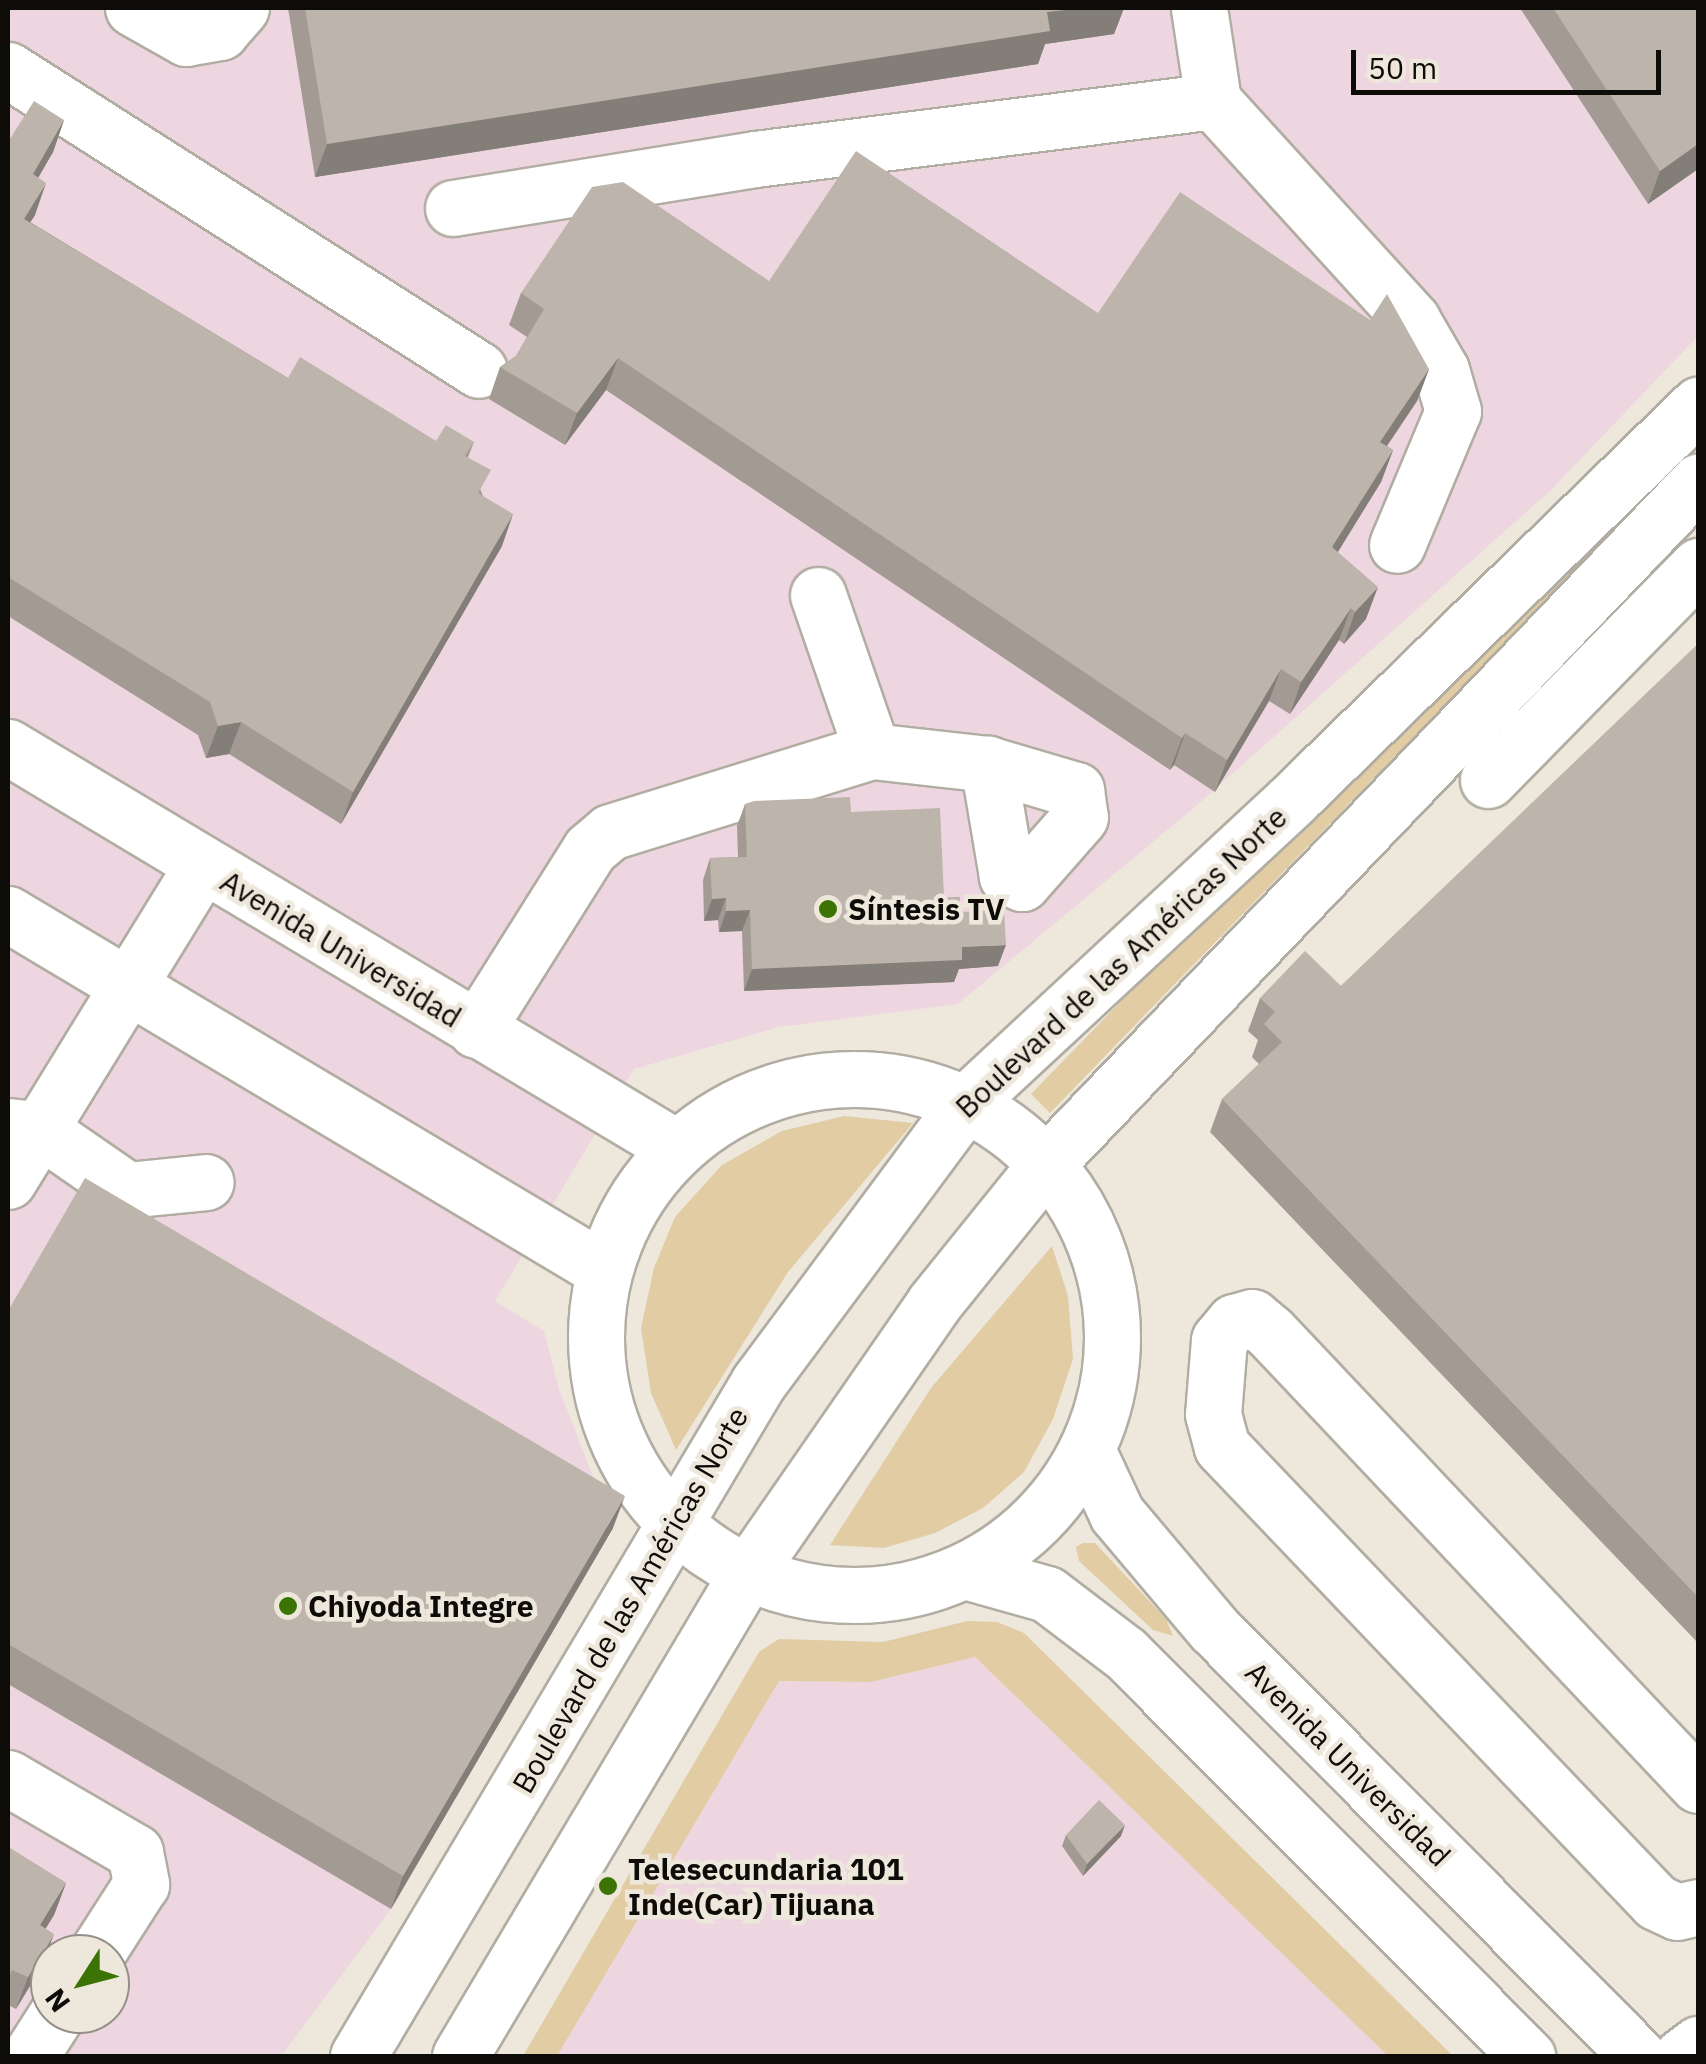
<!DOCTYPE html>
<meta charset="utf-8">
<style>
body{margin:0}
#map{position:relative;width:1706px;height:2064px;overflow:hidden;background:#ede7dc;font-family:"IBM Plex Sans",sans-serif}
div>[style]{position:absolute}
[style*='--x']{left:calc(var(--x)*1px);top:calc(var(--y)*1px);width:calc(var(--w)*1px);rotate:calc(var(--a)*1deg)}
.industrial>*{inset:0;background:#eed6e1}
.green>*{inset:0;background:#e1cca4}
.roads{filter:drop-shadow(2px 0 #b2ada2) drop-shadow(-2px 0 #b2ada2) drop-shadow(0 2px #b2ada2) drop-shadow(0 -2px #b2ada2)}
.minor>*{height:55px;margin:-27.5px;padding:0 27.5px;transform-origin:27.5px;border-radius:27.5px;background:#fff}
.minor>.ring{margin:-27.5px;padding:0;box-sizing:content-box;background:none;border:55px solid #fff;border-radius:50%}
.major>*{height:55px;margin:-27.5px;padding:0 27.5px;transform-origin:27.5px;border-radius:27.5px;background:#fff}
.wall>*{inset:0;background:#a39b93}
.shaded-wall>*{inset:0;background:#847e78}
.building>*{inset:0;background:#bdb4ab}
.dots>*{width:28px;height:28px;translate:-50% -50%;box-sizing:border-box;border:5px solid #ede7dc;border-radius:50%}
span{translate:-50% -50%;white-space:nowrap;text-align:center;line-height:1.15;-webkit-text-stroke:9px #ede7dc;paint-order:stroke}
.poi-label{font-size:30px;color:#0e0c09;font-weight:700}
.left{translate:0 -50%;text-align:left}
.street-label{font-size:30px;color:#0e0c09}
.frame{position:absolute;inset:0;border:10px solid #0e0c09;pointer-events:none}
.north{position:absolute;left:30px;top:1934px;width:100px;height:100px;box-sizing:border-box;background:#ede7dc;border:2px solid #948f88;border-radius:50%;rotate:234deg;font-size:28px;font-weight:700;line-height:40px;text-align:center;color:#0e0c09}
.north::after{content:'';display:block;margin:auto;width:35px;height:45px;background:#3b7405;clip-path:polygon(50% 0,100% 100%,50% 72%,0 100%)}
.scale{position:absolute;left:1351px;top:50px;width:310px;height:45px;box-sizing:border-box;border:5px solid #0e0c09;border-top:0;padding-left:12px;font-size:30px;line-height:35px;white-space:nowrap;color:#0e0c09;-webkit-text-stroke:8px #ede7dc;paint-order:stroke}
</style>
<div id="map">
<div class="industrial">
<i style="clip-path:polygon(evenodd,8px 8px,1698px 8px,1698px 336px,1551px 490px,1196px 806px,958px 1004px,779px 1027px,634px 1069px,495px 1301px,544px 1331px,559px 1389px,613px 1528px,391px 1909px,281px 2056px,8px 2056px,8px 8px,50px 1954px,110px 1954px,110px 2014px,50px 2014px,50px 1954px)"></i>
<i style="clip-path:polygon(975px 1657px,1388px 2056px,555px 2056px,779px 1681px,871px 1682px)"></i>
</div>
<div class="green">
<i style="clip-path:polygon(1698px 443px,1050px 1113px,1031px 1094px,1282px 836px)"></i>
<i style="clip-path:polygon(844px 1116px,913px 1123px,788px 1272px,676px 1450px,651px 1393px,641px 1328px,654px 1268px,675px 1217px,722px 1165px,782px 1131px)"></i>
<i style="clip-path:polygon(1052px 1246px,1068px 1296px,1073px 1359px,1053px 1419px,1024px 1472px,983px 1508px,935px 1533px,884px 1548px,830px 1545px,931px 1388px)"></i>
<i style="clip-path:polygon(1083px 1543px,1095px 1543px,1166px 1619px,1173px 1636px,1153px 1630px,1079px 1561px,1076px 1547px)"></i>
<i style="clip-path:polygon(967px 1621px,997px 1622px,1024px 1633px,1453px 2056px,1388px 2056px,975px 1657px,871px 1682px,779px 1681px,557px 2056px,523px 2056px,759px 1652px,779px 1639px,883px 1642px)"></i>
</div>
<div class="roads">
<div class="minor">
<i style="--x:133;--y:8;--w:61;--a:29.5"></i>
<i style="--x:186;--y:38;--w:35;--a:-10"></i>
<i style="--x:220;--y:32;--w:32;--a:-49"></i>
<i style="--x:1199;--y:8;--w:94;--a:81.4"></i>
<i style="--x:8;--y:70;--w:558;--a:32.49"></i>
<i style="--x:1213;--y:101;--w:296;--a:47.7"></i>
<i style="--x:1412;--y:320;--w:58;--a:59.9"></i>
<i style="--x:1441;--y:370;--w:43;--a:73.7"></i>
<i style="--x:1453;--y:411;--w:145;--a:112.7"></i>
<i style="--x:453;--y:208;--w:306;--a:-9.2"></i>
<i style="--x:755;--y:159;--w:462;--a:-7.2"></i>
<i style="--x:818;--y:595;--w:165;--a:70.9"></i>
<i style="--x:8;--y:747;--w:780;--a:30.94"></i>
<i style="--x:1488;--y:780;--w:300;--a:-45.5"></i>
<i style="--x:8;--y:914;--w:694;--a:30.85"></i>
<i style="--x:476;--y:1030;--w:214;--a:-57.8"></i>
<i style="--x:590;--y:849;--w:26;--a:-40"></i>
<i style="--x:610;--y:832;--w:274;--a:-17.2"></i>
<i style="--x:872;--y:751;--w:117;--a:6.4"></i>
<i style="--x:988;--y:764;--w:92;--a:16.5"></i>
<i style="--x:1076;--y:790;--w:27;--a:82"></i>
<i style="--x:1080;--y:817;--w:88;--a:131.3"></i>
<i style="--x:1022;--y:883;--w:17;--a:-155"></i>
<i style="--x:1007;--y:876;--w:114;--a:-99.6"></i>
<i class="ring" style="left:596px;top:1079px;width:461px;height:461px"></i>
<i style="--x:8;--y:1126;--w:31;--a:6"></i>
<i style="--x:39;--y:1129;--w:107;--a:34.7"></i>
<i style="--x:127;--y:1190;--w:79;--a:-5.8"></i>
<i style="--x:8;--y:1181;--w:372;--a:-58.4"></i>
<i style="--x:1087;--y:1450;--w:71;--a:64.9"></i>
<i style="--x:1117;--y:1514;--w:150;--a:49.9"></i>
<i style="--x:1214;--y:1629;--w:602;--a:45.2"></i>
<i style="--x:965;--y:1571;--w:85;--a:15.7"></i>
<i style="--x:1047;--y:1594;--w:99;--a:37.2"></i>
<i style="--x:1126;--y:1654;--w:568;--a:45.07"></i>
<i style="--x:8;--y:1778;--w:147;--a:30.2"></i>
<i style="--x:135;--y:1852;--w:33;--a:79"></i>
<i style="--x:141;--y:1884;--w:83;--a:122.7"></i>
<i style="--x:1698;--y:1785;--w:623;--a:-133.37"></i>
<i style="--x:1270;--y:1332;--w:23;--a:-140"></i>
<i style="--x:1252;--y:1317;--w:19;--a:164"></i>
<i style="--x:1234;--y:1322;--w:23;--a:130"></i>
<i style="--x:1219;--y:1340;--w:74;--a:94.6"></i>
<i style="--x:1213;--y:1414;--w:34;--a:75"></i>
<i style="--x:1222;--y:1447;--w:629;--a:46.35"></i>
<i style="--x:1656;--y:1902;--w:23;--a:25"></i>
<i style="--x:1677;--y:1912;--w:22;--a:-13"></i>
<i style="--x:30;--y:2056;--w:50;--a:-57.3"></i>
<i style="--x:1682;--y:2056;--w:20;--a:-37"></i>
</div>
<div class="major">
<i style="--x:358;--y:2056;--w:783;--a:-59.27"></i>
<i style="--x:758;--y:1383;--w:347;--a:-53.4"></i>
<i style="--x:965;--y:1104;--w:449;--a:-42.9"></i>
<i style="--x:1294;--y:798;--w:564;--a:-44.21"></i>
<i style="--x:460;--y:2056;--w:563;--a:-59.25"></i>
<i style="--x:748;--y:1572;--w:327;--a:-55.3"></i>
<i style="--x:934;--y:1303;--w:179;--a:-51.1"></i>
<i style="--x:1046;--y:1164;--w:944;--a:-46.29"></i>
</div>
</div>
<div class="wall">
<i style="clip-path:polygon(288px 8px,1126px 8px,1124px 8px,1114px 34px,1045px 44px,1038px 64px,315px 177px)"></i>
<i style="clip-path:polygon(1520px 8px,1698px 8px,1698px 169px,1648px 204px)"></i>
<i style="clip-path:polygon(64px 120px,53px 152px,38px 178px,35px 215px,30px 222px,288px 378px,436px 441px,474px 442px,468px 457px,502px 546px,341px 824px,229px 754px,206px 758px,198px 735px,8px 616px,8px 142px)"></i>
<i style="clip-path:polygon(769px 281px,1098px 313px,1429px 369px,1417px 401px,1387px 446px,1393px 450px,1381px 482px,1338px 552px,1366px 619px,1344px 644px,1339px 640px,1290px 714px,1269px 701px,1215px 792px,1174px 765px,1170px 770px,606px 390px,565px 445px,489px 399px,500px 367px,516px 356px,527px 337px,509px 325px,521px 293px)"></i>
<i style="clip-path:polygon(1698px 644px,1698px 1643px,1210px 1132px,1222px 1099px,1259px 1064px,1252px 1057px,1258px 1040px,1248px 1031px,1260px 998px,1341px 986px)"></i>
<i style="clip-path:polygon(745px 804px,851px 812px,960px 912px,998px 966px,959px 969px,954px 982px,744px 991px,742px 931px,719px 932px,718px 920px,704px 921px,703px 880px,710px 858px,738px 857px,737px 826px)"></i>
<i style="clip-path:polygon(8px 1311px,613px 1528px,391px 1909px,8px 1684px)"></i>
<i style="clip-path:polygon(1066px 1835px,1121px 1836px,1083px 1876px,1062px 1846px)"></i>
<i style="clip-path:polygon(8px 1847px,66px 1883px,54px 1915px,46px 1928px,42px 1966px,16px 2009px,8px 2005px)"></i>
</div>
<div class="shaded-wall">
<i style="clip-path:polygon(1082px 8px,1126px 8px,1124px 8px,1114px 34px,1045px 44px,1038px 64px,315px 177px,327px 144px,1047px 12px)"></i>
<i style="clip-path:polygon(64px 120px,53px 152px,21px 207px,33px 174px)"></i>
<i style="clip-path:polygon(1698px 144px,1698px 169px,1648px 204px,1660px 171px)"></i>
<i style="clip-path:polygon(46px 183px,35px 215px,12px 251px,24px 219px)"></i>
<i style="clip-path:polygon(618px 358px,606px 390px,565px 445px,577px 413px)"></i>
<i style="clip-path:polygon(1429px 369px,1417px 401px,1368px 474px,1380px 442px)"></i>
<i style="clip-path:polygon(1393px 450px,1381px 482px,1321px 579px,1332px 547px)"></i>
<i style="clip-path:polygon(513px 514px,502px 546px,341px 824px,353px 792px)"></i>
<i style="clip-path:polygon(1378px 587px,1366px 619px,1344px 644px,1355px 612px)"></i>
<i style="clip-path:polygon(1351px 608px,1339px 640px,1290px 714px,1301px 682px)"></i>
<i style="clip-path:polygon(1281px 669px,1269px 701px,1215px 792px,1227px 760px)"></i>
<i style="clip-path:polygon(241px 722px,229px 754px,206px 758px,218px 726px)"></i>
<i style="clip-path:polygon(1185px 733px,1174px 765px,1170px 770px,1182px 738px)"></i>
<i style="clip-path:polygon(726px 898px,718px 920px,704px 921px,712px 899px)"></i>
<i style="clip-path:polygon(750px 910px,742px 931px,719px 932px,726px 911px)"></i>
<i style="clip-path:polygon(1006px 945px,998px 966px,959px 969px,954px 982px,744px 991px,752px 969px,962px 947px)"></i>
<i style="clip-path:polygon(625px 1496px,613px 1528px,391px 1909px,403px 1876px)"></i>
<i style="clip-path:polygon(1125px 1825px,1121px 1836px,1083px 1876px,1087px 1864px)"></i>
<i style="clip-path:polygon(66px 1883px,54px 1915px,28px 1957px,40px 1925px)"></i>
<i style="clip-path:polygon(54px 1934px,42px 1966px,16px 2009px,28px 1977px)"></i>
</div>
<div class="building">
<i style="clip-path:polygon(305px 8px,1082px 8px,1047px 12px,1050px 31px,327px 144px)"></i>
<i style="clip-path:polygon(1553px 8px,1698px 8px,1698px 144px,1660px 171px)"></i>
<i style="clip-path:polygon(34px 101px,64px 120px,33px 174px,46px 183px,24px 219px,288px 378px,300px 357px,436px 441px,446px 425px,474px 442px,465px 456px,491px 470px,478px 493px,513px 514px,353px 792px,241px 722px,218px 726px,210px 702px,8px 577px,8px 142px)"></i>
<i style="clip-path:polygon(856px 151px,1098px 313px,1180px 192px,1370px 320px,1387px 294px,1429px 369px,1380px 442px,1393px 450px,1332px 547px,1378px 587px,1355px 612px,1351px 608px,1301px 682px,1281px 669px,1227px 760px,1185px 733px,1182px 738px,618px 358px,577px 413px,500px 367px,516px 356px,544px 309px,521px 293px,592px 187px,623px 182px,769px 281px)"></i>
<i style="clip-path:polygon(1698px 644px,1698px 1597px,1222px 1099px,1282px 1042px,1264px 1024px,1275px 1012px,1260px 998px,1305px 951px,1341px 986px)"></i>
<i style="clip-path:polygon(850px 797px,851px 812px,940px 808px,944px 897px,960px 897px,960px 912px,1004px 910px,1006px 945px,962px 947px,962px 960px,752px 969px,750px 910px,726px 911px,726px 898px,712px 899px,710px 858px,747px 857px,745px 804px,754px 801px)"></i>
<i style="clip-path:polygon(85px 1178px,625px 1496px,403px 1876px,8px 1644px,8px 1311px)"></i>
<i style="clip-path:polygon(1099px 1800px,1125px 1825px,1087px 1864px,1066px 1835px)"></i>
<i style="clip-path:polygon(8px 1847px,66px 1883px,40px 1925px,54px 1934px,28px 1977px,12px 1970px,8px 1978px)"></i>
</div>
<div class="dots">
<i style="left:828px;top:909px;background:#3b7405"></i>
<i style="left:288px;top:1606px;background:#3b7405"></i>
<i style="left:608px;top:1886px;background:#3b7405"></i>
</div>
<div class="poi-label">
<span class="left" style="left:848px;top:909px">Síntesis TV</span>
<span class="left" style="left:308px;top:1606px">Chiyoda Integre</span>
<span class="left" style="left:628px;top:1886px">Telesecundaria 101<br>Inde(Car) Tijuana</span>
</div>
<div class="street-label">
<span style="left:341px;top:949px;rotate:31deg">Avenida Universidad</span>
<span style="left:1121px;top:962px;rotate:-43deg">Boulevard de las Américas Norte</span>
<span style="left:630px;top:1600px;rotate:-60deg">Boulevard de las Américas Norte</span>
<span style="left:1348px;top:1764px;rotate:45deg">Avenida Universidad</span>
</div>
<div class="frame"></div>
<div class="north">N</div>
<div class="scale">50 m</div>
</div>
